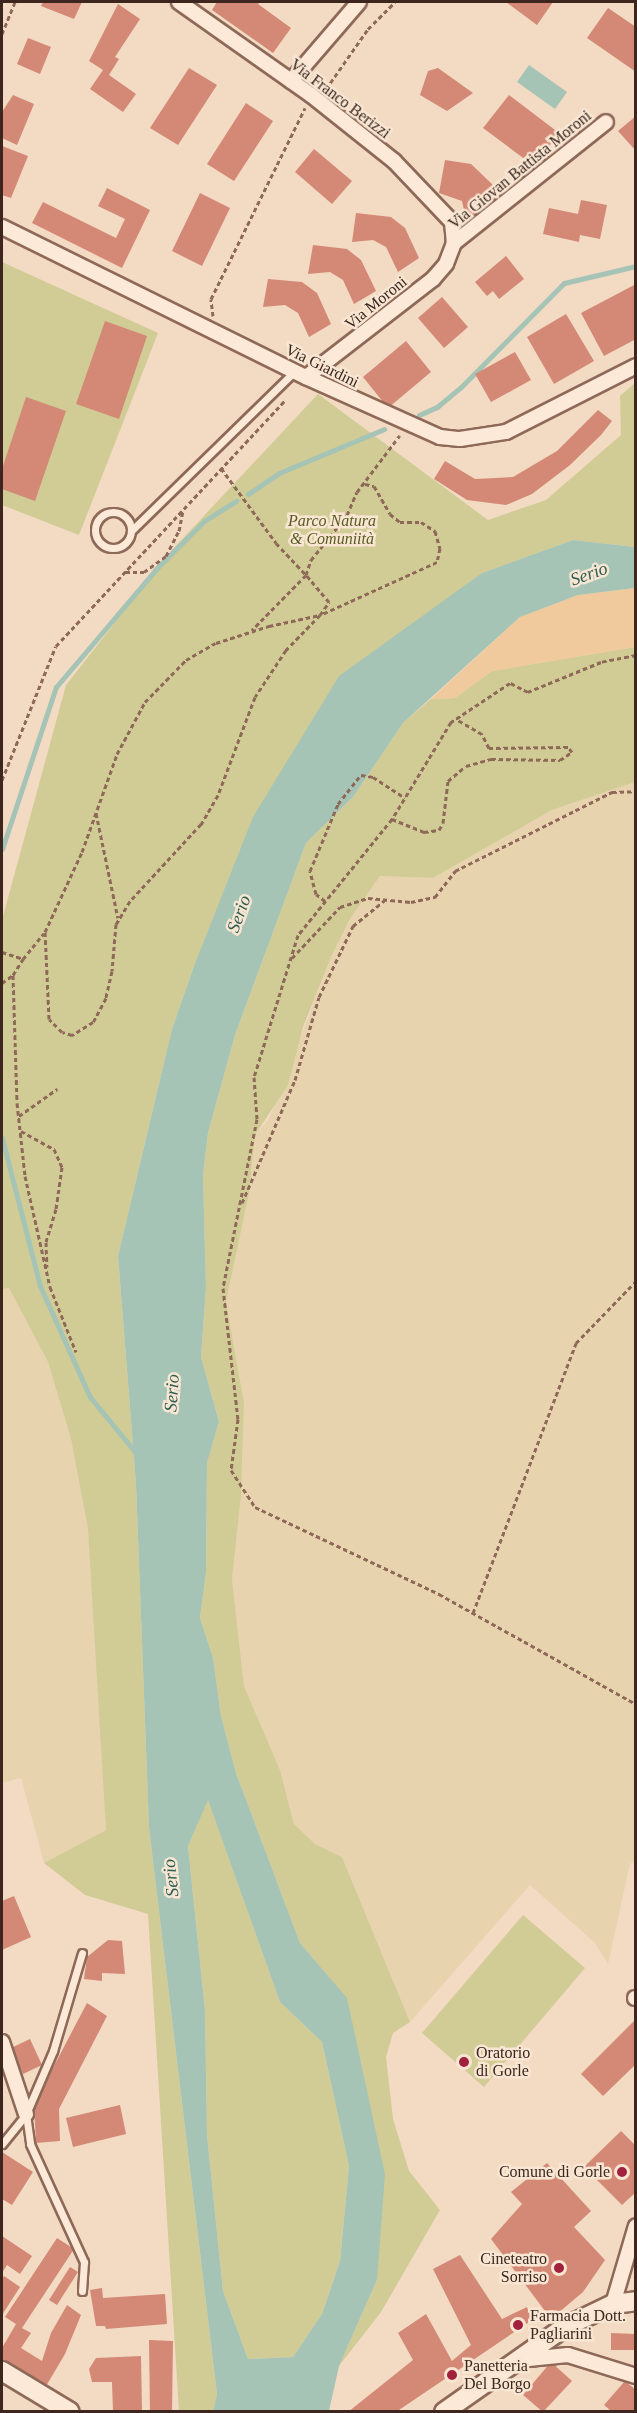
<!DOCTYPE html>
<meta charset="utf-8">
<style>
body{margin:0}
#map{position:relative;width:637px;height:2413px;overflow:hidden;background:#f2dac3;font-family:"Times New Roman",serif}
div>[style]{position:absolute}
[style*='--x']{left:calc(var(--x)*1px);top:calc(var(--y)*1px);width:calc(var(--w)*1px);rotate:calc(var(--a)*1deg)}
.farmland>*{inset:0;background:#e8d3af}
.green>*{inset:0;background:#d1cc95}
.sand>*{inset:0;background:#f0c99d}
.water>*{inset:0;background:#a5c4b5}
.stream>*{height:5px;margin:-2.5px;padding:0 2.5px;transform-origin:2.5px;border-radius:2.5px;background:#a5c4b5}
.building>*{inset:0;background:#d38975}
.path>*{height:3px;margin-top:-1.5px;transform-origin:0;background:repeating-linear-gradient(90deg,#8e6958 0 4.5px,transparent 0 7.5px)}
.roads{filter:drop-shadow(2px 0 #8e6958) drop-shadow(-2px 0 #8e6958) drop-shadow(0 2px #8e6958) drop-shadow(0 -2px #8e6958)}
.lane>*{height:7px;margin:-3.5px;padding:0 3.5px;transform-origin:3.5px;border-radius:3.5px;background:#fce9d7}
.lane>.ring{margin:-3.5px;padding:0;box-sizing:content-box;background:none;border:7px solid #fce9d7;border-radius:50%}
.street>*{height:14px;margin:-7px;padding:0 7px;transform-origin:7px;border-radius:7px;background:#fce9d7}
.secondary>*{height:18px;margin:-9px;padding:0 9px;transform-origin:9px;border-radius:9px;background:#fce9d7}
.dots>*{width:16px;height:16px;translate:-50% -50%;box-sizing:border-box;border:3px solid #f8e6d3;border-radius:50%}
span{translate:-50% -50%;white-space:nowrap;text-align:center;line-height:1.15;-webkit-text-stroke:5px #f8e6d3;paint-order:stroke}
.street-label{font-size:16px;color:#3c261d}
.park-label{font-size:16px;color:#585b22;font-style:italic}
.poi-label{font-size:16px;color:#3c261d}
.left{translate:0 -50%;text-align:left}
.right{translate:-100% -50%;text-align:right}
.water-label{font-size:18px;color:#2b5d50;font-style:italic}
.frame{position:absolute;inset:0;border:3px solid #3c261d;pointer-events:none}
</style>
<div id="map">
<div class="farmland">
<i style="clip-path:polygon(635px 782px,636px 1860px,630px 1864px,608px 1964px,595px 1943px,530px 1885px,410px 2022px,342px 1857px,315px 1844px,294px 1824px,280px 1770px,244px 1686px,232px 1579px,241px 1496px,244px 1403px,226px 1302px,249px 1193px,255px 1135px,269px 1119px,332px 955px,350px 919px,380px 876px,433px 878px,552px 810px)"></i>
<i style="clip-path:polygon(9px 1288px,48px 1362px,71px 1439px,88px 1529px,97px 1641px,106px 1830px,44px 1863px,21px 1778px,2px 1783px,2px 1289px)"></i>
</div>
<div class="green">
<i style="clip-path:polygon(2px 262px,158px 333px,79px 535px,2px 505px)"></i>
<i style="clip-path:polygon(635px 383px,635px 547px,573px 540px,482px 573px,194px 966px,172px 1029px,118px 1256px,136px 1484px,149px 1828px,217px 2394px,213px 2411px,179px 2411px,148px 1914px,85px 1895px,44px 1863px,106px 1830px,88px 1529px,71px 1439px,48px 1362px,9px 1288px,2px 1289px,2px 920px,66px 685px,172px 550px,318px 394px,488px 520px,546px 500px,621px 435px,620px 396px)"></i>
<i style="clip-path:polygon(635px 647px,635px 782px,552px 810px,433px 878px,380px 876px,350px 919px,332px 955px,303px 1027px,288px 1085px,255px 1135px,249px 1193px,226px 1302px,244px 1403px,241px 1496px,232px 1579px,244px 1686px,280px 1770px,294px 1824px,315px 1844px,342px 1857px,410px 2022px,393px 2033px,386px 2057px,393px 2119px,409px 2171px,440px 2210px,381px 2312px,339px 2366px,377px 2280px,347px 1999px,300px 1943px,236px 1773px,221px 1716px,213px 1658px,200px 1618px,206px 1573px,207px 1463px,219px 1422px,201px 1357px,206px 1287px,203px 1175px,208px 1133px,235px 1035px,306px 843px,353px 797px,403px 723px,431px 699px,455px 698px,492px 671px)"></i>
<i style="clip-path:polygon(208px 1799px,280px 2002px,322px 2042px,349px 2166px,340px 2261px,322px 2314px,293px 2357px,248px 2359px,223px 2291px,207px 2135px,205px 2010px,188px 1846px)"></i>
<i style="clip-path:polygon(523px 1915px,585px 1968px,484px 2087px,422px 2033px)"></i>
</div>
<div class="sand">
<i style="clip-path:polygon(635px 588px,635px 647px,492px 671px,455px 698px,431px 699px,520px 617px,578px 595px)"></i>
</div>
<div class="water">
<i style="clip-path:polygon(529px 65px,567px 92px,555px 109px,517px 82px)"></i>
<i style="clip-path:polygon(evenodd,573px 540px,635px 547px,635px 588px,578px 595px,520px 617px,403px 723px,353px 797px,306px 843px,235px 1035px,208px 1133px,203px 1175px,206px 1287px,201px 1357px,219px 1422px,207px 1463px,206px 1573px,200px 1618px,213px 1658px,221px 1716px,236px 1773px,300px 1943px,347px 1998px,385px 2174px,377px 2280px,339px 2366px,329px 2411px,213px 2411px,217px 2394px,149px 1828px,136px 1484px,118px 1256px,172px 1029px,194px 966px,253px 817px,339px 676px,482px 573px,573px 540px,208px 1800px,280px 2002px,322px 2042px,349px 2166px,340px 2261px,322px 2314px,293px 2357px,248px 2359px,223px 2291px,207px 2135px,205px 2010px,188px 1846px,208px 1800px)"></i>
</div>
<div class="stream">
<i style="--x:419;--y:415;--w:20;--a:-24"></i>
<i style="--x:437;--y:407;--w:31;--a:-40"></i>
<i style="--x:461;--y:387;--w:146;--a:-45.3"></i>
<i style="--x:564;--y:283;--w:74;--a:-13.3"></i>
<i style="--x:248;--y:494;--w:37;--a:-34"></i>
<i style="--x:279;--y:473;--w:114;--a:-22.7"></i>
<i style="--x:2;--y:849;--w:171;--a:-71.6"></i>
<i style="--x:56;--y:687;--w:155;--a:-49.7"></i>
<i style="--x:156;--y:569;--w:68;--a:-45"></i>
<i style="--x:204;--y:521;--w:38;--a:-32"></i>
<i style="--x:2;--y:1138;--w:153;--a:75.6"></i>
<i style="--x:40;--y:1286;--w:122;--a:65.8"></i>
<i style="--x:90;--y:1397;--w:72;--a:50.6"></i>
</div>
<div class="building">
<i style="clip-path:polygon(43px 2px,82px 2px,74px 19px,41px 6px)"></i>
<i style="clip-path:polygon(217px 2px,260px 2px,258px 4px,291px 28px,273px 53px,212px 10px)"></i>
<i style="clip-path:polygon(506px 2px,553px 2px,537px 25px)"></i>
<i style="clip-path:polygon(118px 4px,140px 19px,115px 57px,119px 59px,109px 75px,136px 94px,123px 112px,90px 89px,103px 70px,89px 61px)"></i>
<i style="clip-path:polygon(608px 8px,636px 27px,636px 72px,587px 38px)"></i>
<i style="clip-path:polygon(28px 38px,51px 47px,40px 74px,17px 64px)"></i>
<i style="clip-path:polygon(189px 68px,217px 85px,178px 145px,150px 128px)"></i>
<i style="clip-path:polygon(438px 68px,473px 93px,447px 111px,420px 95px,428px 71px)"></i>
<i style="clip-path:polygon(13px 95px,34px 104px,17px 145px,2px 138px,2px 112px)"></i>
<i style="clip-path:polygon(509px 95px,559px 133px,534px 166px,483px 128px)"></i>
<i style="clip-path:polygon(246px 103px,273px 121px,234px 181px,207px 164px)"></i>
<i style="clip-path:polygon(636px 116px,636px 151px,618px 131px)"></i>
<i style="clip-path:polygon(2px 146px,28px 156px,11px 198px,2px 195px)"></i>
<i style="clip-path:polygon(314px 149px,352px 181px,332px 204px,295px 172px)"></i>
<i style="clip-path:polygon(445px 160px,471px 164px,493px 185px,498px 205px,472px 223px,466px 219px,462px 201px,439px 193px)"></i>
<i style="clip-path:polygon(107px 188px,150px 210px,122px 268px,32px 223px,43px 202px,116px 238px,125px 219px,98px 206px)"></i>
<i style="clip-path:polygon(200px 193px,230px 208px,202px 266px,172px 251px)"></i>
<i style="clip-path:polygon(581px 200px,607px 205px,600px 239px,580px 235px,579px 242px,543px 234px,549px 208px,578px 214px)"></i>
<i style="clip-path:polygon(356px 213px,391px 217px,405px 228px,419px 258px,398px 272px,386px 247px,373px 240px,352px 242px)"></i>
<i style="clip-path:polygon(313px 245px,347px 249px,361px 260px,376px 291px,354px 304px,343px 280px,330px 272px,308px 274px)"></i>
<i style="clip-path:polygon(506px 256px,524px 279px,499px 299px,493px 291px,487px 296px,475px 282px)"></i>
<i style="clip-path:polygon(268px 279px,302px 282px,317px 293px,331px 324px,309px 337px,298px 313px,285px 305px,263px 307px)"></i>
<i style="clip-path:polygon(636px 284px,636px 339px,604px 356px,581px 313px)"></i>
<i style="clip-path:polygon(442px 297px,468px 327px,444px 348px,418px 318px)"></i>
<i style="clip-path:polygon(566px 314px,594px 361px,554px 384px,527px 337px)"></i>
<i style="clip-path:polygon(105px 321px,147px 336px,119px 419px,76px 404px)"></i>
<i style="clip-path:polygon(406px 341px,431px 372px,388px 408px,363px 377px)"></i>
<i style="clip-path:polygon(515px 352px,531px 380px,491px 402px,475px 374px)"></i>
<i style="clip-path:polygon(26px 397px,66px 411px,35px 501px,2px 489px,2px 469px)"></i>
<i style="clip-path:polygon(598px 410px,612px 421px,601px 435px,570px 465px,532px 494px,506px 505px,467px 500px,434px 479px,445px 461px,475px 479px,513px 477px,557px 451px)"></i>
<i style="clip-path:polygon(14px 1896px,31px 1937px,2px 1950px,2px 1901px)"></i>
<i style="clip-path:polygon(108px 1940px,122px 1941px,125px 1974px,102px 1973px,102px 1981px,84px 1979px,87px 1957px)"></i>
<i style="clip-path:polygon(87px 2003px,107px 2016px,59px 2109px,60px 2141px,36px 2143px,34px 2104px)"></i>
<i style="clip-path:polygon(634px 2021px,636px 2064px,603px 2096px,581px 2074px)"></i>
<i style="clip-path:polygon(30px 2039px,42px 2065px,23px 2074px,11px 2048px)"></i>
<i style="clip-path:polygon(120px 2105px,126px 2134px,73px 2147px,66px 2118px)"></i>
<i style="clip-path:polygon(621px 2131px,636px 2146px,636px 2192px,622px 2205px,584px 2167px)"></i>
<i style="clip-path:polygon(2px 2152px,33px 2172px,12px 2205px,2px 2199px)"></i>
<i style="clip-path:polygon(547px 2163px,591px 2211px,574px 2227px,605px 2260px,583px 2292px,551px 2319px,491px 2239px,522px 2204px,511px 2192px)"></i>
<i style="clip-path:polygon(2px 2236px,32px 2256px,20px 2274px,7px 2265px,2px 2273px)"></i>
<i style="clip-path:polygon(57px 2238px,74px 2249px,22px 2328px,31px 2333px,21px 2348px,42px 2361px,51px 2333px,67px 2305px,81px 2315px,65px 2354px,42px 2393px,2px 2366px,2px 2348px,16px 2324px,5px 2317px)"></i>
<i style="clip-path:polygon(460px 2255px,502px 2319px,527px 2307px,532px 2320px,396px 2412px,348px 2412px,413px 2360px,398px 2333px,426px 2314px,452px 2361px,471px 2345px,433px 2269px)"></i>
<i style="clip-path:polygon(70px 2267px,78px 2272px,57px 2305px,49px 2300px)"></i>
<i style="clip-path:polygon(4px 2276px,20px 2287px,2px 2315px,2px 2279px)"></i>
<i style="clip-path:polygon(102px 2288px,103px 2298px,165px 2294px,167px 2324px,106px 2329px,105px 2326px,96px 2326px,90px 2290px)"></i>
<i style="clip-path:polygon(611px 2333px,636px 2334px,636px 2350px,611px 2350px)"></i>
<i style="clip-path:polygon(149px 2340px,173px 2341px,172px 2412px,150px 2412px)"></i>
<i style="clip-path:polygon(141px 2356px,142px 2412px,113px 2412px,112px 2382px,92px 2382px,89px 2369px,96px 2358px)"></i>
<i style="clip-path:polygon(551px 2362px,572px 2381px,543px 2412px,523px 2395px)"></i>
<i style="clip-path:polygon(625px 2381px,636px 2390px,636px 2412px,612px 2412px,604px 2405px)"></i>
</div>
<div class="path">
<i style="--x:2;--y:34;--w:35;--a:-68"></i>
<i style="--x:326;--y:89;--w:73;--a:-55"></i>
<i style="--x:368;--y:29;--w:38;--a:-45"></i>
<i style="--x:213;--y:316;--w:17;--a:-97"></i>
<i style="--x:211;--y:299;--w:213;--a:-63.8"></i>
<i style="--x:221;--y:468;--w:93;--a:53.7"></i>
<i style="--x:276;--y:543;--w:44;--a:46.8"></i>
<i style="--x:306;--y:575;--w:77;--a:134.5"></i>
<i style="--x:365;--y:484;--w:9;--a:13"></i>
<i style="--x:374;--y:486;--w:32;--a:60"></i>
<i style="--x:390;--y:514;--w:13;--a:39"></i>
<i style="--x:400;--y:522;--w:21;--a:0"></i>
<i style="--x:421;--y:522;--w:17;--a:33"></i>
<i style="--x:435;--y:531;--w:18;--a:74"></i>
<i style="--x:440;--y:548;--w:14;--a:102"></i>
<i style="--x:437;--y:562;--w:128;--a:155.6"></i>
<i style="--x:320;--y:615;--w:49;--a:134.2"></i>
<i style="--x:286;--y:650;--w:56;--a:123.4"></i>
<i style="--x:255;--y:697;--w:105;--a:110.7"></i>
<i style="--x:218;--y:795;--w:34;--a:120"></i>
<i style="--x:201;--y:824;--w:105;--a:132.7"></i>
<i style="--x:130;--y:901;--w:27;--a:121"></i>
<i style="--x:116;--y:924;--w:47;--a:94.9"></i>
<i style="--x:112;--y:971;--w:28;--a:103"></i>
<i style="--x:106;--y:998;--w:27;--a:118"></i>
<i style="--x:93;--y:1022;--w:25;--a:148"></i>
<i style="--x:72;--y:1035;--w:10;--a:-163"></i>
<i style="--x:62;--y:1032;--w:18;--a:-135"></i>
<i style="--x:49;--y:1019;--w:87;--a:-92.6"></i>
<i style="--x:45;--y:932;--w:88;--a:-65.2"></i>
<i style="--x:82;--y:852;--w:104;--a:-70.3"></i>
<i style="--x:117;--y:754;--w:59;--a:-61.7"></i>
<i style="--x:145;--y:702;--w:59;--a:-45.7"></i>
<i style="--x:186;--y:660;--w:34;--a:-30"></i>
<i style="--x:216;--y:643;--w:56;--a:-17.8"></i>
<i style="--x:269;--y:626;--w:52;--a:-12.2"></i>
<i style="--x:320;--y:615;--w:16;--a:-55"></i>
<i style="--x:329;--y:602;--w:35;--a:-130"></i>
<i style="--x:306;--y:575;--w:16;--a:-72"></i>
<i style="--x:311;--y:560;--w:58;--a:-51.3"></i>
<i style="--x:347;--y:515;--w:25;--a:-67"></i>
<i style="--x:357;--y:492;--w:71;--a:-53"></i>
<i style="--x:125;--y:572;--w:19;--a:0"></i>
<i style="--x:144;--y:572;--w:27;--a:-36"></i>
<i style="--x:166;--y:556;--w:28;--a:-63"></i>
<i style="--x:179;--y:531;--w:21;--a:-79"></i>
<i style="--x:636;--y:655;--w:36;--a:169"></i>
<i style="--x:601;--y:662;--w:79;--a:157.7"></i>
<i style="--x:528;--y:692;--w:20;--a:-153"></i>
<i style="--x:510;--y:683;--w:71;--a:146.5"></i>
<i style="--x:451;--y:722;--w:114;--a:121.3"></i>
<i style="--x:392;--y:819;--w:149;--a:129"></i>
<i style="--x:298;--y:935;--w:149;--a:107.2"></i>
<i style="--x:254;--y:1077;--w:42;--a:85.9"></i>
<i style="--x:257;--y:1119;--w:172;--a:101.4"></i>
<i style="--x:223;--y:1288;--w:132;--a:83.5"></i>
<i style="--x:238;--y:1419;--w:51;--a:97.8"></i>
<i style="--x:231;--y:1470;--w:44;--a:57"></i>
<i style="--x:255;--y:1507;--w:204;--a:25.3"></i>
<i style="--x:439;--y:1594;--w:226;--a:29.2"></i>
<i style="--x:2;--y:780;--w:144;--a:-68.1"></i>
<i style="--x:56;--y:646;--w:336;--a:-47"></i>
<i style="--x:96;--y:813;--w:107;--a:78.2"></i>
<i style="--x:392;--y:819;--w:35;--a:22"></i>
<i style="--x:424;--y:832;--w:15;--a:-8"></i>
<i style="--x:439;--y:830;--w:8;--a:-60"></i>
<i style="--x:443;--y:823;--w:42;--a:-83.2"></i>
<i style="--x:448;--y:781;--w:23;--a:-40"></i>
<i style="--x:466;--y:766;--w:26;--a:-16"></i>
<i style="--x:491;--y:759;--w:69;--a:0.8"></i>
<i style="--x:560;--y:760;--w:14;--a:-34"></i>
<i style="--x:572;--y:752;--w:6;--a:-129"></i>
<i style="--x:568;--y:747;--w:79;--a:179.3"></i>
<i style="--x:489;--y:748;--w:16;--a:-117"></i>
<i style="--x:482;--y:734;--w:30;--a:-150"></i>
<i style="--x:325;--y:901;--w:11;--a:-142"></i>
<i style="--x:316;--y:894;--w:24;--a:-105"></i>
<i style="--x:310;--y:871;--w:73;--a:-67.3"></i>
<i style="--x:338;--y:804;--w:37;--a:-52"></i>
<i style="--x:361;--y:775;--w:12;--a:9"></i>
<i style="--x:373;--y:777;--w:38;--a:33"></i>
<i style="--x:2;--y:952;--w:22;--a:18"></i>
<i style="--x:23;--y:959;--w:33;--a:-51"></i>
<i style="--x:292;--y:958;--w:70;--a:-46.7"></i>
<i style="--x:340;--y:907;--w:29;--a:-18"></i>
<i style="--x:368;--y:898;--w:43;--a:5.3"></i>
<i style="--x:411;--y:902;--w:25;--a:-12"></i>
<i style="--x:435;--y:897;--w:33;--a:-52"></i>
<i style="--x:455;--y:871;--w:176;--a:-26.7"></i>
<i style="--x:612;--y:792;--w:24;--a:-2"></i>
<i style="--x:13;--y:975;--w:128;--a:88.2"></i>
<i style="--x:17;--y:1103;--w:73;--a:83.7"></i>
<i style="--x:25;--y:1176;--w:114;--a:77.3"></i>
<i style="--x:50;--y:1287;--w:70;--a:68.2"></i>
<i style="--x:2;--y:983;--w:14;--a:-36"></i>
<i style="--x:13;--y:975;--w:19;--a:-58"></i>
<i style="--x:19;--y:1116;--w:47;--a:-35.4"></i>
<i style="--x:21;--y:1131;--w:38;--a:29"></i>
<i style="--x:54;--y:1149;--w:20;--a:66"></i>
<i style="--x:62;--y:1167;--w:42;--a:98.1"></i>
<i style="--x:56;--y:1209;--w:34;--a:107"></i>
<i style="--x:46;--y:1242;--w:25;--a:88"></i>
<i style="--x:242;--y:1203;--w:134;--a:-66.7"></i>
<i style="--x:295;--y:1080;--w:86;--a:-73.9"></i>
<i style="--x:319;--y:997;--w:79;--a:-64.4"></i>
<i style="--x:353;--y:926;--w:41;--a:-39.1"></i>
<i style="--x:473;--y:1613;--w:289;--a:-69.1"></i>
<i style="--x:576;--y:1343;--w:86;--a:-45.9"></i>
</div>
<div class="roads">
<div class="lane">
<i class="ring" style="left:95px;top:512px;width:29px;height:29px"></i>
<i style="--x:131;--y:531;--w:229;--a:-44.3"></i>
<i style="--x:26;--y:2114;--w:30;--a:82"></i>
<i style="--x:30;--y:2144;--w:130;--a:65.4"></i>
<i style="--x:84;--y:2262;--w:29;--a:94"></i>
<i style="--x:2;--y:2144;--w:38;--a:-51"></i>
<i style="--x:26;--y:2114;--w:69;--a:-66.8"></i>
<i style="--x:53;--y:2051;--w:102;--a:-73.5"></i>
</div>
<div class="street">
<i style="--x:179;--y:2;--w:161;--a:35.2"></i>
<i style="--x:311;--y:95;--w:106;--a:38.5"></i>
<i style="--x:394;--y:161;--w:84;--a:46.4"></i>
<i style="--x:452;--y:222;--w:21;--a:85"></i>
<i style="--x:454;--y:243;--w:22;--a:111"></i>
<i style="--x:446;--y:264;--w:20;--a:131"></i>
<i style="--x:433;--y:279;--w:160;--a:142.3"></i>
<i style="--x:291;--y:81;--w:104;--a:-49.3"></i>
<i style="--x:2;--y:227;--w:339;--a:26.3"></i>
<i style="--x:306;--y:377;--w:147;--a:24.1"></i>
<i style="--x:440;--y:437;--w:20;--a:6"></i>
<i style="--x:460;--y:439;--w:47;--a:-8.7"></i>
<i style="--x:506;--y:432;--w:146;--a:-26.9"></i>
<i style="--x:454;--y:243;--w:194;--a:-38.5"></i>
<i style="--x:635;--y:1998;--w:1;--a:0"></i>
<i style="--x:2;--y:2042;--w:76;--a:71.6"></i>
<i style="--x:613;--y:2304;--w:81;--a:-73.6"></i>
<i style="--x:519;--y:2360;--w:49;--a:-5.8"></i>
<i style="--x:568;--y:2355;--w:71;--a:17.2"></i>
</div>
<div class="secondary">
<i style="--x:2;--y:2371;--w:79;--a:31.1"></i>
<i style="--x:444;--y:2412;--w:148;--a:-35.1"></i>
<i style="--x:565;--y:2327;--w:53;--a:-25.6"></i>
<i style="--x:613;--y:2304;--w:23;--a:-7"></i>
</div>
</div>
<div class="dots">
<i style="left:464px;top:2062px;background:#a2223d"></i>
<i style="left:622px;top:2172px;background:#a2223d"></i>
<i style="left:559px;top:2268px;background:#a2223d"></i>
<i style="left:518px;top:2325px;background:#a2223d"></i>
<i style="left:452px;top:2375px;background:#a2223d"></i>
</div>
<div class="street-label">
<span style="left:340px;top:99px;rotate:37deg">Via Franco Berizzi</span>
<span style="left:520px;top:170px;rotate:-39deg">Via Giovan Battista Moroni</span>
<span style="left:376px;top:303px;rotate:-39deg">Via Moroni</span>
<span style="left:322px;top:366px;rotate:26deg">Via Giardini</span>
</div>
<div class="park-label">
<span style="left:332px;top:530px">Parco Natura<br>&amp; Comuniità</span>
</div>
<div class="poi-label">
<span class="left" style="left:476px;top:2062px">Oratorio<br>di Gorle</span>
<span class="right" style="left:610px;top:2172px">Comune di Gorle</span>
<span class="right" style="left:547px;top:2268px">Cineteatro<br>Sorriso</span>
<span class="left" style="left:530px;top:2325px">Farmacia Dott.<br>Pagliarini</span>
<span class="left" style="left:464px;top:2375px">Panetteria<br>Del Borgo</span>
</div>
<div class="water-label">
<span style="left:589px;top:574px;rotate:-20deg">Serio</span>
<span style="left:239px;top:914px;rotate:-70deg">Serio</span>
<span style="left:172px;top:1393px;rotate:-86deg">Serio</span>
<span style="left:171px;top:1878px;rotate:-96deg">Serio</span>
</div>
<div class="frame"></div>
</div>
